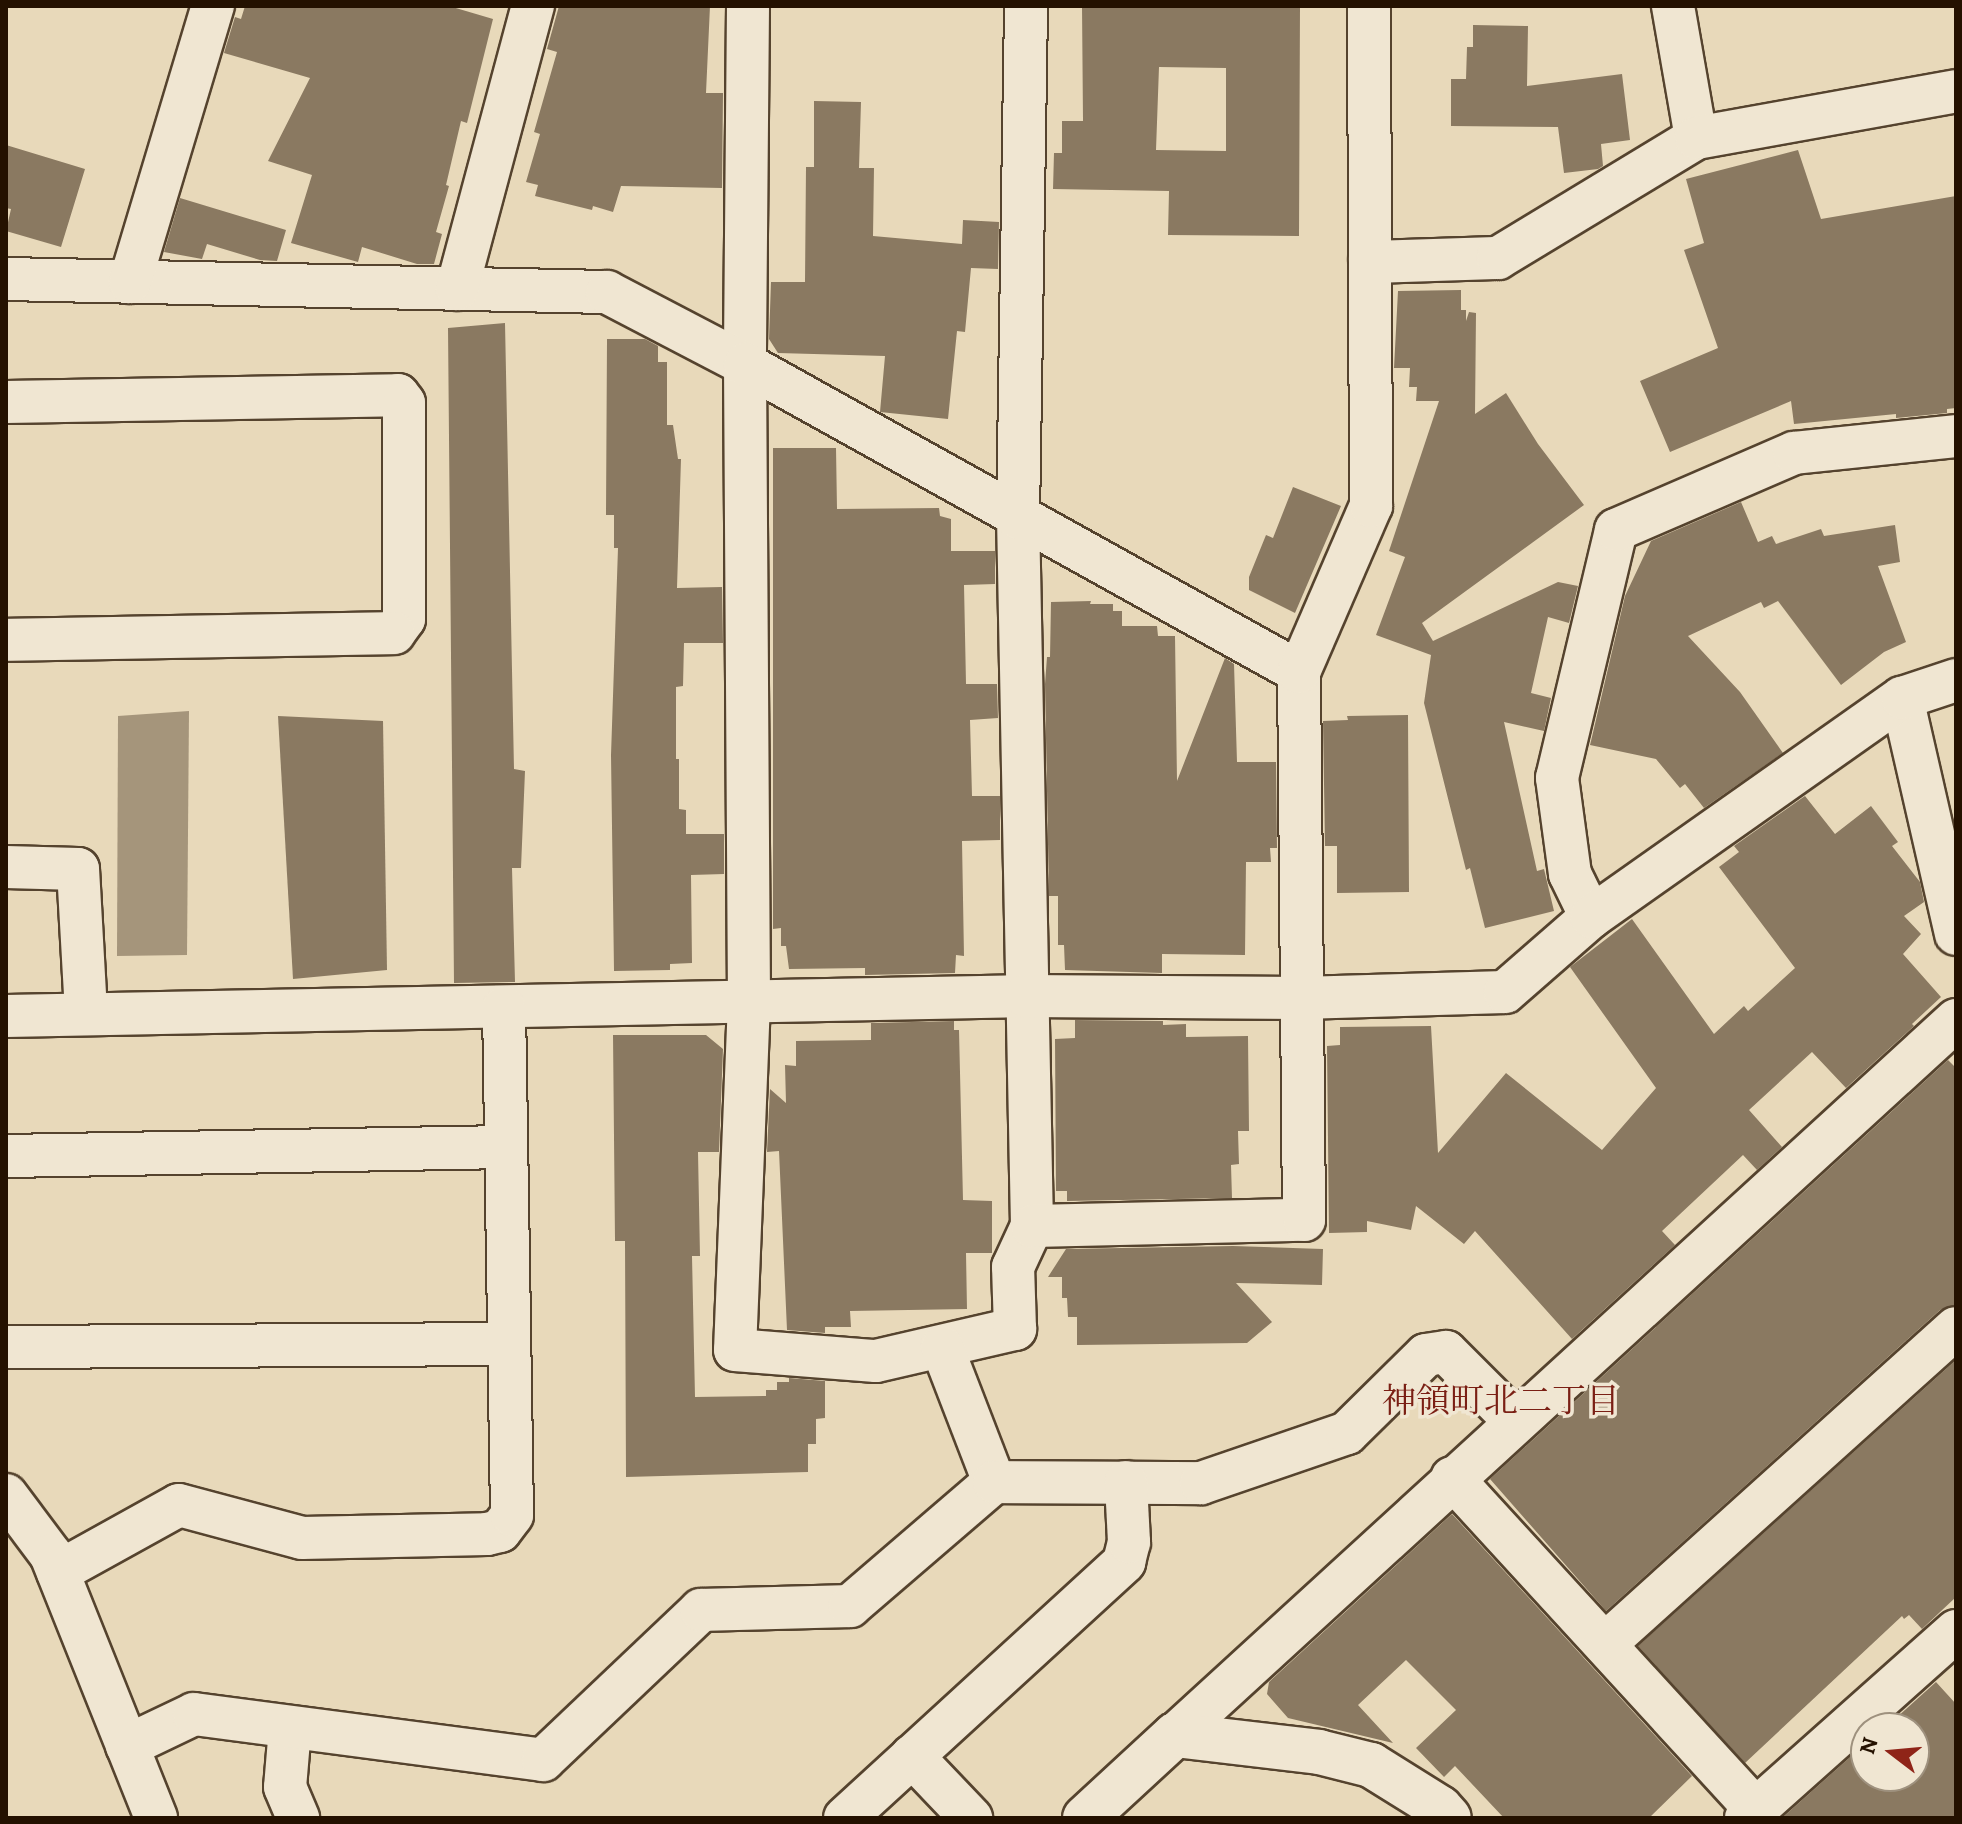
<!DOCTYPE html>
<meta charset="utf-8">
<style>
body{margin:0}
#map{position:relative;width:1962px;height:1824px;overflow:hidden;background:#e8d9ba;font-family:Alegreya,"Noto Serif JP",serif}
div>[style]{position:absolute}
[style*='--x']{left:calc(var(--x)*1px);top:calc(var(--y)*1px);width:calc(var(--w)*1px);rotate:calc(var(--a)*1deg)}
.water>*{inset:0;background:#a5957b}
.building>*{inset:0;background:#8a7961}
.roads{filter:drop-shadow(2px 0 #55432e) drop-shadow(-2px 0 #55432e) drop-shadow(0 2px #55432e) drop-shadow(0 -2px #55432e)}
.minor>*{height:42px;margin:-21px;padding:0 21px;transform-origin:21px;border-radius:21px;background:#f0e6d2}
.tertiary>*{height:44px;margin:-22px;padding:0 22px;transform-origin:22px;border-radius:22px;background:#f0e6d2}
span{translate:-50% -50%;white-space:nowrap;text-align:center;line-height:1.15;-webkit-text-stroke:7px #f0e6d2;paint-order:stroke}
.neighbourhood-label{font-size:34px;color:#7a1f14}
.frame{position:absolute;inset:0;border:8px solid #241100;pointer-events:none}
.north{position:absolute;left:1850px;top:1712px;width:80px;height:80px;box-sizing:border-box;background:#f0e6d2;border:2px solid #9e917e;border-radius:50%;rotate:286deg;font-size:22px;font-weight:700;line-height:32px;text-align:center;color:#241100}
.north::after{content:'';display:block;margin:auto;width:28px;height:36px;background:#8f2418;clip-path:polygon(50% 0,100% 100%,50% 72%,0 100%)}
</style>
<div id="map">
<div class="water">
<i style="clip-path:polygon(189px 711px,187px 955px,117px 956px,118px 716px)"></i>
</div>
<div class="building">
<i style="clip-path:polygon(245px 6px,449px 6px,493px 19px,467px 123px,461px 121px,446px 185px,449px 186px,436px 232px,442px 234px,434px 264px,417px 264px,362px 247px,358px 262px,291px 243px,312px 175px,268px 161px,310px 78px,224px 53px,235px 17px,241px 19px)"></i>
<i style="clip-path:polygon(559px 6px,710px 6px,706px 93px,723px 93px,722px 188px,621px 186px,613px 212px,593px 206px,592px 210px,535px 196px,538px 185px,526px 182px,540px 134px,534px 132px,557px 52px,547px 49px)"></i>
<i style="clip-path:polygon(evenodd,1082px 6px,1300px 6px,1299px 236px,1168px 235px,1169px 191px,1053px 189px,1054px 153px,1062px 153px,1062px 121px,1083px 121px,1082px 6px,1159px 67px,1226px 68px,1226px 151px,1156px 150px,1159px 67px)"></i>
<i style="clip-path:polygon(1473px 25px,1528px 26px,1527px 86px,1622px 74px,1630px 140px,1601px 144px,1603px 166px,1598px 169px,1564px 173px,1558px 127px,1451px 126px,1451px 79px,1466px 79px,1467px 47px,1473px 47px)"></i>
<i style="clip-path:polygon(814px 101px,861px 102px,859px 168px,874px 168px,873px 236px,962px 244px,963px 220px,999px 222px,998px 269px,971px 268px,965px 332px,957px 331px,948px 419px,880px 412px,885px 356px,778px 353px,769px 339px,771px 282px,805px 282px,806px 167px,814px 167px)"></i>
<i style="clip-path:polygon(6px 145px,85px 169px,61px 247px,6px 231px,11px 209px,6px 208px)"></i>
<i style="clip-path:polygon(1798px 150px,1821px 219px,1956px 196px,1956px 408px,1947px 409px,1947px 413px,1896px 418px,1896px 414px,1794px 424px,1791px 401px,1670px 452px,1640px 381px,1718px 348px,1684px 250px,1704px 243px,1686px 179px)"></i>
<i style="clip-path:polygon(180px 198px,286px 230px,277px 261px,260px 260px,207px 244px,202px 259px,164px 252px)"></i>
<i style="clip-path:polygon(1461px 290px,1461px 310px,1466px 310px,1466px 321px,1469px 312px,1476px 313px,1475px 414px,1506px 393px,1538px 444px,1584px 505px,1422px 623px,1433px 641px,1558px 582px,1578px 586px,1569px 623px,1548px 617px,1531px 693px,1551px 698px,1544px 731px,1504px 722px,1537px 871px,1544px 869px,1554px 911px,1485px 928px,1470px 868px,1466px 870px,1424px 703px,1431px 655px,1376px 635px,1405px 557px,1389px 551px,1439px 401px,1416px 401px,1417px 387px,1409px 387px,1410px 368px,1394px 368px,1398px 291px)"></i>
<i style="clip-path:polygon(505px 323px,514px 769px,525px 771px,521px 868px,512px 868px,515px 982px,454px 983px,448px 328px)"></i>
<i style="clip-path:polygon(607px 339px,645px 339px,658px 346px,658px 362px,667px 362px,667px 425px,673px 425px,678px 459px,681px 459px,677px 588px,722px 587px,723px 643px,684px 643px,683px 686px,676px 687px,676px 759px,679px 759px,679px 809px,686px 810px,686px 834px,724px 834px,724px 874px,691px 875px,692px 963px,670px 964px,670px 970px,614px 971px,611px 755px,618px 548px,614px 548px,614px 515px,606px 515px)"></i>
<i style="clip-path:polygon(773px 448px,836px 448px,837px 509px,939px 508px,940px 516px,951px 519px,951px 551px,995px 551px,995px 584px,964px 585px,966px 684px,997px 684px,998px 718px,970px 720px,972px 796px,1000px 796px,1000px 840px,962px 841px,964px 956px,956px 955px,955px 973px,865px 975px,865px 968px,789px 969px,786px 946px,781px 946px,781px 928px,773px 929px)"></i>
<i style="clip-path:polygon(1293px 487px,1341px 506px,1295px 613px,1249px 590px,1249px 577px,1266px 535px,1273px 538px)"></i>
<i style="clip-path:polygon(1741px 502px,1758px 542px,1772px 536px,1776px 544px,1821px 529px,1824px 536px,1895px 525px,1900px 562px,1878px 566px,1906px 642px,1884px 652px,1841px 685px,1778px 601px,1764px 608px,1761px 602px,1688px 636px,1740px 692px,1783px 753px,1704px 808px,1685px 784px,1680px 788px,1656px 759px,1590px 745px,1591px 741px,1625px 596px,1651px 541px)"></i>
<i style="clip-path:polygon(1091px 601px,1090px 604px,1113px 604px,1113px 611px,1122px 611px,1122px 626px,1157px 626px,1158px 636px,1175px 636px,1177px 781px,1225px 658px,1234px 664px,1237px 762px,1276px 762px,1277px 848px,1270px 848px,1271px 862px,1246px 862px,1245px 955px,1162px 954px,1162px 973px,1065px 970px,1064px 945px,1058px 945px,1058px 896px,1049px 896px,1045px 684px,1047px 657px,1050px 657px,1051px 602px)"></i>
<i style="clip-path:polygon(1408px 715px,1409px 892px,1337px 893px,1337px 846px,1325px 846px,1323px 721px,1348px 720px,1347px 716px)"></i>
<i style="clip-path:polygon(278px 716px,383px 721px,387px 970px,293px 979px)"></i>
<i style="clip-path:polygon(1805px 796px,1835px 834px,1871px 806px,1898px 842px,1892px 846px,1920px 882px,1924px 902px,1904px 916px,1921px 934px,1903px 954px,1941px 997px,1912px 1024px,1914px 1026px,1846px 1088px,1812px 1052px,1749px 1110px,1782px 1147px,1757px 1170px,1743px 1155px,1662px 1231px,1675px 1245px,1572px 1339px,1475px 1231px,1464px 1244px,1416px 1206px,1411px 1230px,1367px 1221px,1367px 1232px,1329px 1233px,1327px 1046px,1340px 1045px,1340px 1027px,1431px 1026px,1438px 1153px,1506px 1073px,1602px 1150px,1656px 1088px,1570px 967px,1632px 919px,1714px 1034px,1744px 1006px,1748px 1011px,1795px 968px,1719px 867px,1739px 852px,1734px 846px)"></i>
<i style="clip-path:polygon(1075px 1020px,1163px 1021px,1163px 1025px,1186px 1024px,1186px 1037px,1248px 1036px,1249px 1131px,1238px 1131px,1239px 1164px,1231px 1165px,1232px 1198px,1067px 1201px,1067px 1191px,1056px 1191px,1055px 1039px,1075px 1038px)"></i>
<i style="clip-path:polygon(954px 1021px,954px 1030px,959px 1030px,963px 1200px,992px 1201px,992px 1253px,966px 1253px,967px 1309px,850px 1311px,851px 1327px,825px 1327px,825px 1333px,787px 1330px,779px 1151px,767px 1152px,770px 1089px,786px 1103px,785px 1065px,796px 1066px,796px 1041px,871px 1040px,871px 1023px)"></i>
<i style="clip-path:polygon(613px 1035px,706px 1035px,723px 1049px,719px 1152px,698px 1152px,700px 1256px,692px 1256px,695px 1397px,766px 1396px,766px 1390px,777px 1390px,777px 1382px,789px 1382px,789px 1378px,825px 1381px,825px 1418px,816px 1419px,816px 1444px,808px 1444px,808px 1472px,626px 1477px,625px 1241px,615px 1241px)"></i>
<i style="clip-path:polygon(1948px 1060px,1956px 1068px,1956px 1305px,1940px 1310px,1606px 1611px,1490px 1479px)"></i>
<i style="clip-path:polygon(1233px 1246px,1323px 1249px,1322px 1285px,1236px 1283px,1272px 1322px,1247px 1343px,1077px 1345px,1077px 1317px,1068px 1317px,1067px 1298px,1062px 1298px,1062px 1277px,1048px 1277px,1066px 1249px)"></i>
<i style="clip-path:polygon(1956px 1360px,1956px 1597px,1922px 1629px,1909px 1615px,1904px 1619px,1902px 1616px,1745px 1763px,1638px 1646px)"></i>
<i style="clip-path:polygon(1452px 1514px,1692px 1776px,1649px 1818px,1504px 1818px,1455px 1766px,1444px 1777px,1416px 1748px,1456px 1710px,1406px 1660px,1358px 1705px,1393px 1743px,1288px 1718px,1267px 1694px,1269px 1682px)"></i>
<i style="clip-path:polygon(1936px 1682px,1956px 1704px,1956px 1818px,1782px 1818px,1866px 1743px,1866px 1776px,1914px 1776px,1914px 1728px,1885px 1728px)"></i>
</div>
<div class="roads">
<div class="minor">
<i style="--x:748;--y:6;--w:358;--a:90.5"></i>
<i style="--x:745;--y:364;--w:638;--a:89.64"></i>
<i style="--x:749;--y:1002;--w:348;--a:92.3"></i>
<i style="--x:735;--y:1350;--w:141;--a:4.5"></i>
<i style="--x:876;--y:1361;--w:143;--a:-13"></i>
<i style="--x:1015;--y:1329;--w:62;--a:-91.8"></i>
<i style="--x:1013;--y:1267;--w:45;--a:-65.1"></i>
<i style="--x:1032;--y:1226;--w:708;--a:-91.13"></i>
<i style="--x:1018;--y:518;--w:512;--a:-89.1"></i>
<i style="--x:1673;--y:6;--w:134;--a:80.1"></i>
<i style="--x:1370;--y:262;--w:128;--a:-1.8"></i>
<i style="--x:1498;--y:258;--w:232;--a:-31.2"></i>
<i style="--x:1696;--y:138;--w:264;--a:-10.2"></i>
<i style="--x:6;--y:279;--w:601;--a:1.24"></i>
<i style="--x:607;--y:292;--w:156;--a:27.6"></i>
<i style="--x:745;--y:364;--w:634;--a:29.07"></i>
<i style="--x:130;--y:282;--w:288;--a:-73.3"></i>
<i style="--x:457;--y:289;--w:293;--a:-75"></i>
<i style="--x:6;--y:402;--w:392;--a:-1"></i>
<i style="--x:398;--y:395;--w:10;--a:53"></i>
<i style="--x:404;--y:403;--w:216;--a:90"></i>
<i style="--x:404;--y:619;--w:17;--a:126"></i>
<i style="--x:394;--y:633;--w:388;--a:179"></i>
<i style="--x:1902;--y:698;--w:242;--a:77.1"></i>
<i style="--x:6;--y:867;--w:72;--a:1.6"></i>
<i style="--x:78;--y:869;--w:145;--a:86.8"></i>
<i style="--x:1591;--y:917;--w:48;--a:-116"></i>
<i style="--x:1570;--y:874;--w:97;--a:-97.7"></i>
<i style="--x:1557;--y:778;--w:255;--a:-76.6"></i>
<i style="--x:1616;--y:530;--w:194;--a:-23.4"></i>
<i style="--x:1794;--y:453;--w:163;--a:-6"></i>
<i style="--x:6;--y:1016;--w:1019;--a:-1.12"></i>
<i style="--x:1025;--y:996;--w:276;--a:0.4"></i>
<i style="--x:1301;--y:998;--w:204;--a:-1.7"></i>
<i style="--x:1505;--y:992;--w:114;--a:-41.1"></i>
<i style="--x:1591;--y:917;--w:380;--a:-35.2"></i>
<i style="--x:1902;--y:698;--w:57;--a:-18.4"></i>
<i style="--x:6;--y:1156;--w:500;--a:-1.03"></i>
<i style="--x:1032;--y:1226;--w:272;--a:-1.3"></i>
<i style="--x:1304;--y:1220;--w:548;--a:-90.52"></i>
<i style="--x:1299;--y:672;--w:181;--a:-66.6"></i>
<i style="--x:1371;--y:506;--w:500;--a:-90.23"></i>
<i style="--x:6;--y:1347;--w:503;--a:-0.34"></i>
<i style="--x:942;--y:1347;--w:145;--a:68.9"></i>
<i style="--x:1452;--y:1478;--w:449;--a:47.5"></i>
<i style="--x:6;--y:1495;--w:75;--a:53.1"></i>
<i style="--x:51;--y:1555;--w:283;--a:68.2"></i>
<i style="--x:58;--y:1572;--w:138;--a:-29"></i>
<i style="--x:179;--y:1505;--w:127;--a:15"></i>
<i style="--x:302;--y:1538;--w:185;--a:-1.2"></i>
<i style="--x:487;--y:1534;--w:13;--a:-13"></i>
<i style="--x:500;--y:1531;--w:20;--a:-53"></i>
<i style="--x:512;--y:1515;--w:508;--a:-90.9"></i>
<i style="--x:1605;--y:1644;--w:472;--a:-42"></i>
<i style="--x:290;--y:1728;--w:59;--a:94.8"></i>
<i style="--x:285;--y:1787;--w:34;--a:67"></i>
<i style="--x:1175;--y:1735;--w:1059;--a:-42.47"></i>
<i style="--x:127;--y:1746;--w:74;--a:-25.5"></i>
<i style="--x:194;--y:1714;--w:352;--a:7.5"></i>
<i style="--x:543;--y:1760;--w:218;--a:-43.5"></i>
<i style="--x:701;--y:1610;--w:149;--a:-1.5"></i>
<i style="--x:850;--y:1606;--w:190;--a:-40.7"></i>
<i style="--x:994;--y:1482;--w:207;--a:0.3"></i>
<i style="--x:1201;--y:1483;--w:154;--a:-18.9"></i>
<i style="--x:1347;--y:1433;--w:111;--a:-44.6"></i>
<i style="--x:1426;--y:1355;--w:20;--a:-9"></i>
<i style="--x:1446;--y:1352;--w:98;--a:45"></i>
<i style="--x:912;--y:1756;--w:86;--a:46.4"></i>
<i style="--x:845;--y:1818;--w:379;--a:-42.5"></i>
<i style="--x:1124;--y:1562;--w:21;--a:-76"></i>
<i style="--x:1129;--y:1542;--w:60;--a:-92.9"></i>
<i style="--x:1746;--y:1818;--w:281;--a:-41.7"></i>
</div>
<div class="tertiary">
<i style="--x:1085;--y:1818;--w:122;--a:-42.7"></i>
<i style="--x:1175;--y:1735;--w:145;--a:6.7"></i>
<i style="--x:1319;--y:1752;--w:54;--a:14"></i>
<i style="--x:1371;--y:1765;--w:81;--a:31.9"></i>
<i style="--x:1440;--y:1808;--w:13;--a:48"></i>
</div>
</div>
<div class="neighbourhood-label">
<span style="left:1501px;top:1401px">神領町北二丁目</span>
</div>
<div class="frame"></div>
<div class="north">N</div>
</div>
